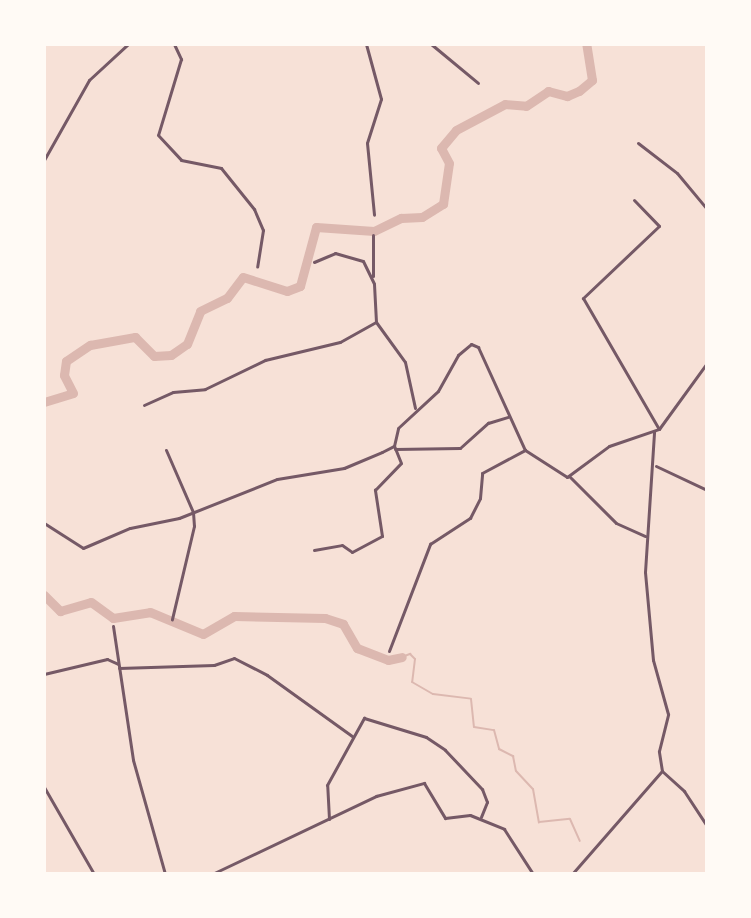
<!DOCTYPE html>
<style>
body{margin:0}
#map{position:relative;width:751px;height:918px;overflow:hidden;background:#f7e1d7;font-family:"Varela Round",sans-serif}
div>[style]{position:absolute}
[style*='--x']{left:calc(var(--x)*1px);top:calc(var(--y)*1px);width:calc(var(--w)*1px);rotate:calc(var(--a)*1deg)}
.stream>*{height:2px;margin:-1px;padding:0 1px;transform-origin:1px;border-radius:1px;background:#dcb8b0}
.river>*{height:9px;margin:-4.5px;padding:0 4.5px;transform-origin:4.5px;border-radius:4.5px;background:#dcb8b0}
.minor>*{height:3px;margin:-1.5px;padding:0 1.5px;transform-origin:1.5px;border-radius:1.5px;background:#755966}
span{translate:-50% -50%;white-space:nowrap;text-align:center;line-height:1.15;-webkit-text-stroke:6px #fffaf5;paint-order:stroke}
.frame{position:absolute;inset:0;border:46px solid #fffaf5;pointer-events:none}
</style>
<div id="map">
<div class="stream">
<i style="--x:402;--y:657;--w:9;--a:-21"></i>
<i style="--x:410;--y:654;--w:7;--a:45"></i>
<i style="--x:415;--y:659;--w:23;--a:97"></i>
<i style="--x:412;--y:682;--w:24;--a:30"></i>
<i style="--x:433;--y:694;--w:38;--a:7"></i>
<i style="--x:471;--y:699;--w:28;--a:84"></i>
<i style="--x:474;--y:727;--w:20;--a:9"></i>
<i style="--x:494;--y:730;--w:20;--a:75"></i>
<i style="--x:499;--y:749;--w:16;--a:27"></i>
<i style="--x:513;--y:756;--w:15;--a:79"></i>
<i style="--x:516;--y:771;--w:25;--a:47"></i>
<i style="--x:533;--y:789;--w:34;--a:80"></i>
<i style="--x:539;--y:822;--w:31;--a:-6"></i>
<i style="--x:570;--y:819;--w:24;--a:66"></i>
</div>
<div class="river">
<i style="--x:44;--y:402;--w:30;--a:-17"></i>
<i style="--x:73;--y:393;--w:20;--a:-117"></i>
<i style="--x:64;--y:375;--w:14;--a:-82"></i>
<i style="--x:66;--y:361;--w:29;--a:-34"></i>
<i style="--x:90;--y:345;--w:46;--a:-10.1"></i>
<i style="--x:135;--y:337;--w:27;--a:45"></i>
<i style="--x:154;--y:356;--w:17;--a:-3"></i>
<i style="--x:171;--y:355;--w:19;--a:-35"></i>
<i style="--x:187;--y:344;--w:35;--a:-68"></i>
<i style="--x:200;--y:311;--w:30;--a:-26"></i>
<i style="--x:227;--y:298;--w:26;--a:-53"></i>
<i style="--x:243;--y:277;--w:46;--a:17.7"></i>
<i style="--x:287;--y:291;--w:14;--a:-21"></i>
<i style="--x:300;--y:286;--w:61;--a:-74.8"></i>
<i style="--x:316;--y:227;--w:58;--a:3.9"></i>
<i style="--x:374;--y:231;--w:30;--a:-26"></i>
<i style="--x:401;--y:218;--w:21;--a:-3"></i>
<i style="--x:422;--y:217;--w:25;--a:-32"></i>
<i style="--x:443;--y:204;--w:41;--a:-81.7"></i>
<i style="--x:449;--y:163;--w:17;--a:-118"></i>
<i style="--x:441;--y:148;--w:23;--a:-50"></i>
<i style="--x:456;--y:130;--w:55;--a:-28"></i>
<i style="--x:505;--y:104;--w:21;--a:5"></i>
<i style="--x:526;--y:106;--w:27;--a:-34"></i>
<i style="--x:548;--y:91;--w:20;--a:15"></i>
<i style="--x:567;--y:96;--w:13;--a:-23"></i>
<i style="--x:579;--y:91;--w:17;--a:-40"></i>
<i style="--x:592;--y:80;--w:36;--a:-99"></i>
<i style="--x:44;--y:595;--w:23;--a:45"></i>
<i style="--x:60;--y:611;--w:32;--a:-16"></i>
<i style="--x:91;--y:602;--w:27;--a:36"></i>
<i style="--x:113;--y:618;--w:37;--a:-9"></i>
<i style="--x:150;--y:612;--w:57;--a:22.5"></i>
<i style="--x:203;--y:634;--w:36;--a:-30"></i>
<i style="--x:234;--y:616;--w:91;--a:1.3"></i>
<i style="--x:325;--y:618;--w:19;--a:18"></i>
<i style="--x:343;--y:624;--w:28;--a:60"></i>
<i style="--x:357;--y:648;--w:33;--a:21"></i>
<i style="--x:388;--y:660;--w:14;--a:-12"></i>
</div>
<div class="minor">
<i style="--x:174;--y:44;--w:17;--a:65"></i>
<i style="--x:181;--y:59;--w:79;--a:106.8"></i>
<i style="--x:158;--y:135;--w:34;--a:47"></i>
<i style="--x:181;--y:160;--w:41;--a:11.3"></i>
<i style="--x:221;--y:168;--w:53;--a:51.2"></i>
<i style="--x:254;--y:209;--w:23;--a:67"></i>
<i style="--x:263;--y:230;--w:37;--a:99"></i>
<i style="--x:366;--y:44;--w:57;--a:74.7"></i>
<i style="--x:381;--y:99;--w:46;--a:107.7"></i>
<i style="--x:367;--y:143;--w:72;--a:84.4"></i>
<i style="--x:431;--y:44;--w:61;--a:39.7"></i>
<i style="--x:638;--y:143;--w:49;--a:37.6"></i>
<i style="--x:677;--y:173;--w:47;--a:50.2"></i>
<i style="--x:44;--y:160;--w:92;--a:-60.6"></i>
<i style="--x:89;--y:80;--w:53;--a:-42.7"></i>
<i style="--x:634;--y:200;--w:36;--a:46"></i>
<i style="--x:659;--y:226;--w:105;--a:136.5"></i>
<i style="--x:583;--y:298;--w:151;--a:59.9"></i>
<i style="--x:373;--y:235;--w:41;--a:90"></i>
<i style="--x:314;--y:262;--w:23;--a:-23"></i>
<i style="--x:335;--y:253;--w:29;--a:16"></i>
<i style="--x:363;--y:261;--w:25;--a:64"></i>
<i style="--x:374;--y:284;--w:38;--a:87"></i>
<i style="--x:376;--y:322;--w:49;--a:54.1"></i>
<i style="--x:405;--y:362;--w:47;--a:77.7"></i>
<i style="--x:144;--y:405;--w:32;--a:-24"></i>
<i style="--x:173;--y:392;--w:32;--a:-5"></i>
<i style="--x:205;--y:389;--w:67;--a:-25.8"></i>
<i style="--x:265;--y:360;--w:77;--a:-13.5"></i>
<i style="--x:340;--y:342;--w:41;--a:-29.1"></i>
<i style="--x:395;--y:449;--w:65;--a:-0.9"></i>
<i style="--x:460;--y:448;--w:38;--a:-42"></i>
<i style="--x:488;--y:423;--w:21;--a:-17"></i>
<i style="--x:166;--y:450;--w:68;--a:66.5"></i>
<i style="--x:193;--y:512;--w:14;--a:86"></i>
<i style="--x:194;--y:526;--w:96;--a:103.3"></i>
<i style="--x:656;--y:466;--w:56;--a:25.2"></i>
<i style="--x:569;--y:476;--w:66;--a:45"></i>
<i style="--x:616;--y:523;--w:32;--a:24"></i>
<i style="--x:44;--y:523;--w:46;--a:32.7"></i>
<i style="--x:83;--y:548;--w:51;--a:-23.1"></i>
<i style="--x:130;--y:528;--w:50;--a:-11.5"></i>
<i style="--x:179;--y:518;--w:105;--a:-21.7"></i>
<i style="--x:277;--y:479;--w:68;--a:-9.3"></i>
<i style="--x:344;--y:468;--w:41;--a:-22.8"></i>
<i style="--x:382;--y:452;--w:13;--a:-27"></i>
<i style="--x:394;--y:446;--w:18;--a:-77"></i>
<i style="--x:398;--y:428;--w:54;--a:-42.8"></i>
<i style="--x:438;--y:391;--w:41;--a:-60.9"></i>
<i style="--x:458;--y:355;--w:17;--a:-40"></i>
<i style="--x:471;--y:344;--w:8;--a:23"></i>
<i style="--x:478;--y:347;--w:113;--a:65.5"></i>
<i style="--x:525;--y:450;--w:50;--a:32.7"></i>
<i style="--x:567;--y:477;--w:52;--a:-36.4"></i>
<i style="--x:609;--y:446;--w:53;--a:-18.8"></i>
<i style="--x:659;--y:429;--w:82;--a:-54"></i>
<i style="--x:314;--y:550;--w:28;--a:-10"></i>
<i style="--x:342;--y:545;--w:12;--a:35"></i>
<i style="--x:352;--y:552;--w:34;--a:-28"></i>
<i style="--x:382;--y:536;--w:47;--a:-98.7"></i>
<i style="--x:375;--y:490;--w:37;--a:-46"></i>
<i style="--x:401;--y:463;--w:18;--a:-112"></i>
<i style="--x:113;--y:626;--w:135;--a:81.5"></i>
<i style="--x:133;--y:760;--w:118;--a:74.3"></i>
<i style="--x:389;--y:651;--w:115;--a:-69"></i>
<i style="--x:430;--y:544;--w:48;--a:-33"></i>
<i style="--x:470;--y:518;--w:22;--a:-63"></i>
<i style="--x:480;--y:498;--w:25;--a:-85"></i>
<i style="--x:482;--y:473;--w:49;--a:-28.1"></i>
<i style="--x:119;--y:668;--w:95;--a:-1.8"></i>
<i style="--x:214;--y:665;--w:21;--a:-19"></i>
<i style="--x:234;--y:658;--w:37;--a:27"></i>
<i style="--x:267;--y:675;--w:105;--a:35.7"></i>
<i style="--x:44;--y:674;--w:65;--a:-13.4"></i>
<i style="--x:107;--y:659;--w:12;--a:24"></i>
<i style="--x:662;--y:771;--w:30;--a:42"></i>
<i style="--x:684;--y:791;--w:42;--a:56.7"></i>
<i style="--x:44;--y:787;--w:100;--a:60.1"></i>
<i style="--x:329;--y:819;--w:34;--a:-93"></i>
<i style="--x:327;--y:785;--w:77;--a:-61.1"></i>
<i style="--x:364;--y:718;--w:65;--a:17"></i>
<i style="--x:426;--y:737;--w:23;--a:34"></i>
<i style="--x:445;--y:750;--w:54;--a:46.5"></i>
<i style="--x:482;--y:789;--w:14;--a:69"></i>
<i style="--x:487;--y:802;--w:16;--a:112"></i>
<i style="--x:212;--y:874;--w:182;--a:-25.4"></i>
<i style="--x:376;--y:796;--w:50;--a:-15.2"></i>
<i style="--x:424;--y:783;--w:41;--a:59"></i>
<i style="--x:445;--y:818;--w:25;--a:-7"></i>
<i style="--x:470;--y:815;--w:37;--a:22"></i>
<i style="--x:504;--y:829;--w:54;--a:57.2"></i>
<i style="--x:572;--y:874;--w:137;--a:-48.9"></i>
<i style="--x:662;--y:771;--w:20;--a:-99"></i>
<i style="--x:659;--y:751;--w:38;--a:-76"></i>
<i style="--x:668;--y:714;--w:56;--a:-105.5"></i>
<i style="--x:653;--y:660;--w:88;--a:-95.2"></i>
<i style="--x:645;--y:572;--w:141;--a:-86.3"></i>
</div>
<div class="frame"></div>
</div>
